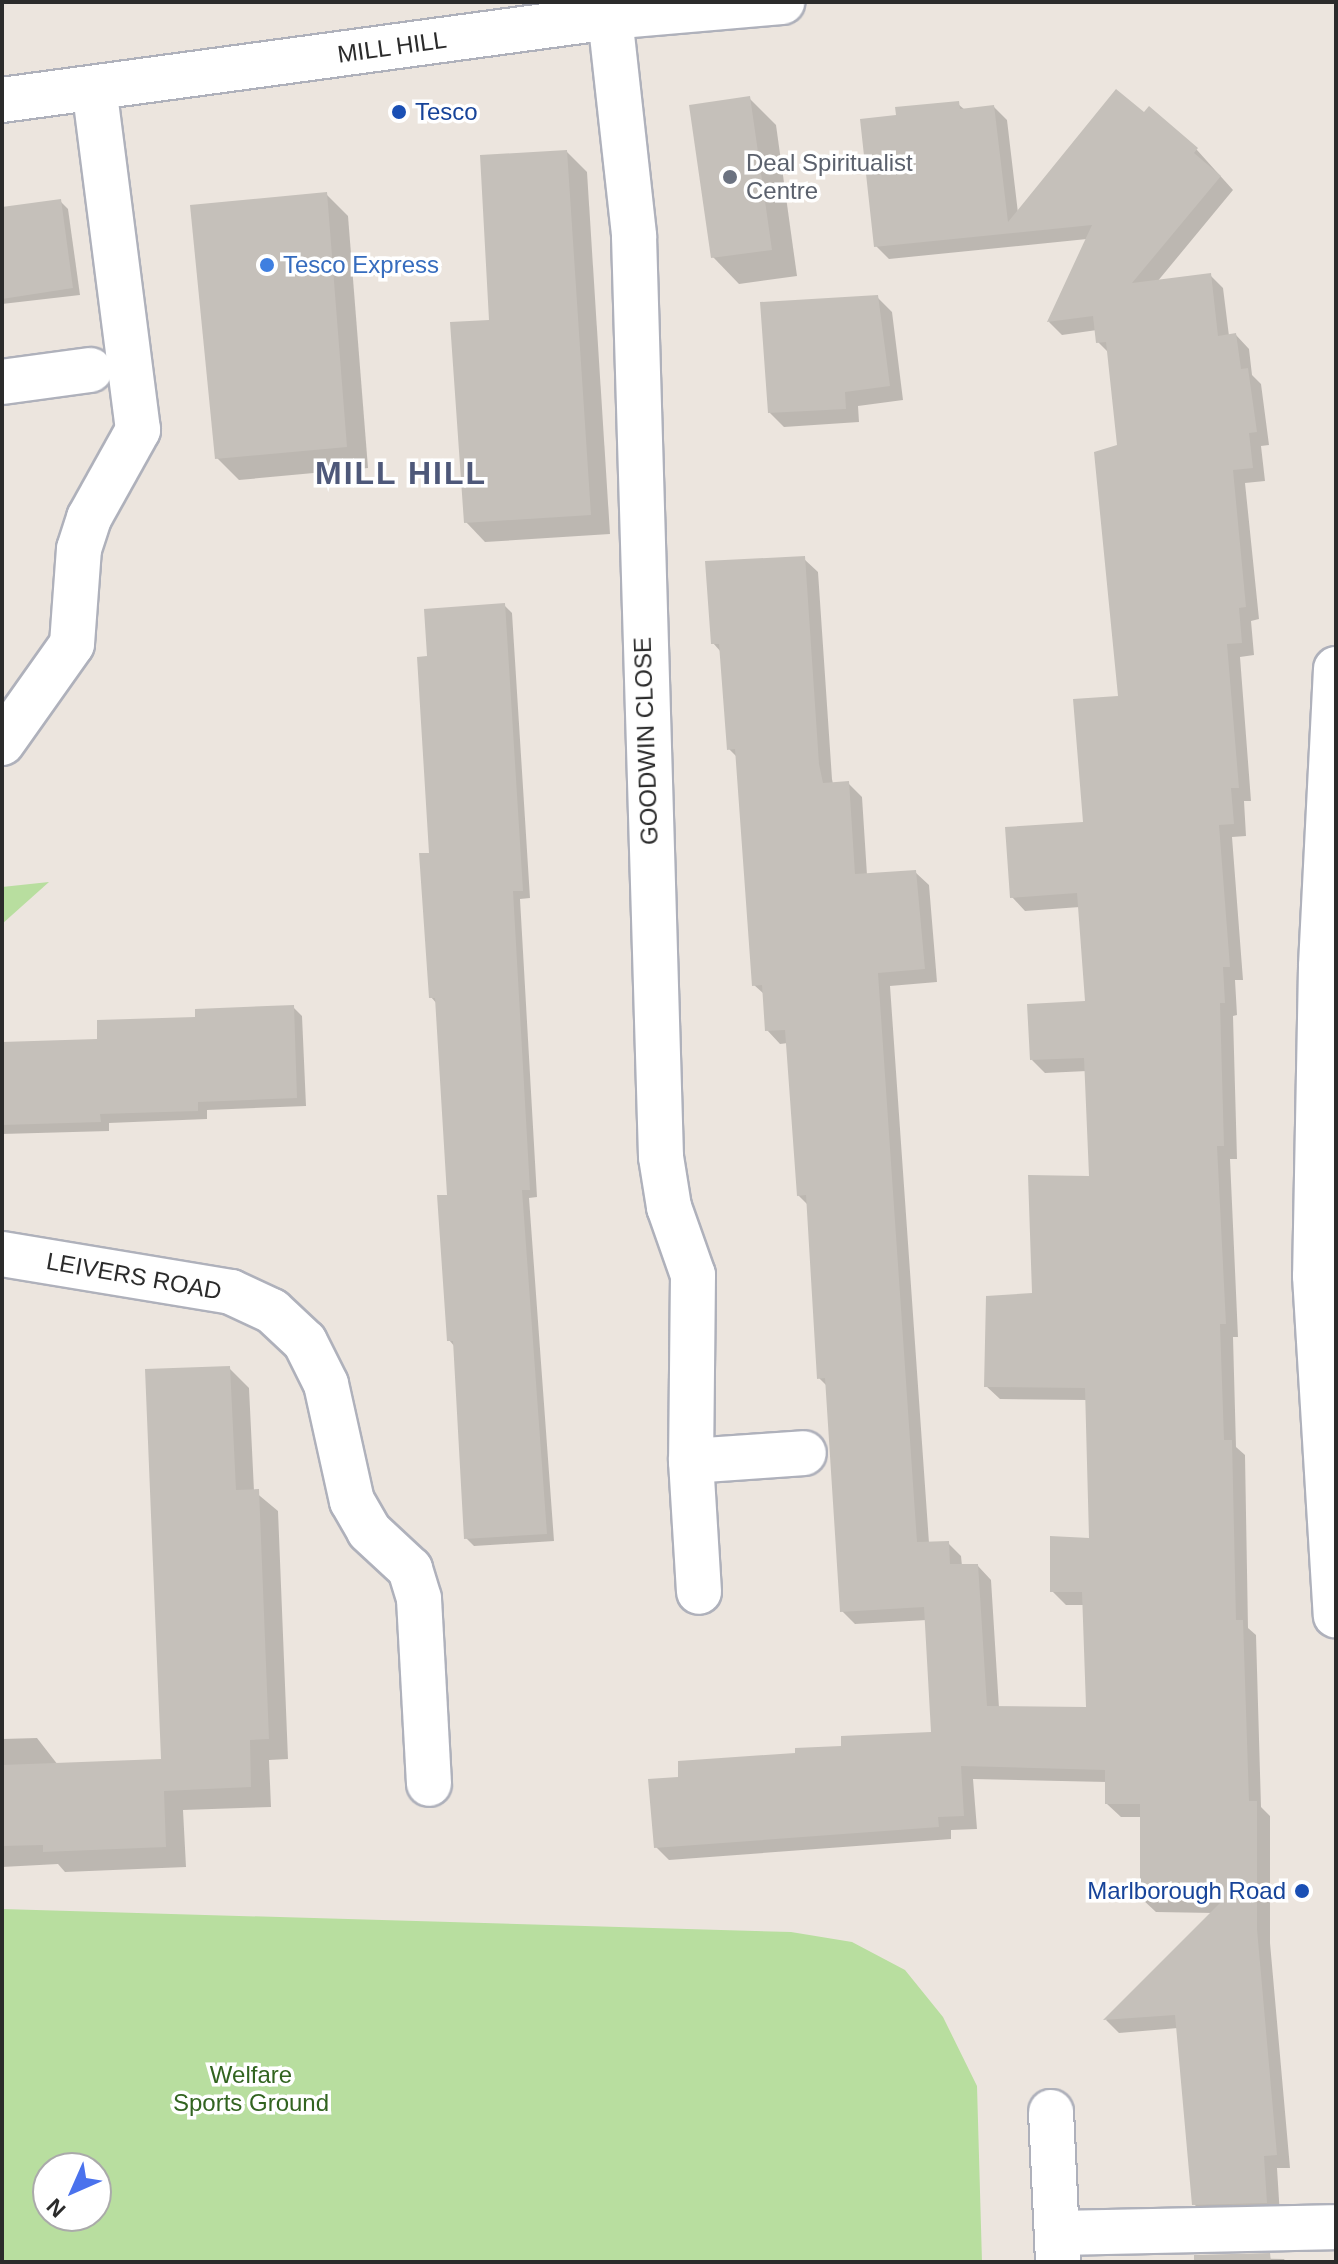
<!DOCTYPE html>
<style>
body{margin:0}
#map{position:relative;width:1338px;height:2264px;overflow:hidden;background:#ece5de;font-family:Arial,sans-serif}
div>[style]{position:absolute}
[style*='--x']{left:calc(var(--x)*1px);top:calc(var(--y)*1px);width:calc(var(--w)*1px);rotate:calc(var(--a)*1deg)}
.green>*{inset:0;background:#b8de9f}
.shadow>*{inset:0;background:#0003}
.building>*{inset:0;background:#c5c0ba}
.roads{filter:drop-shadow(2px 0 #afb1bb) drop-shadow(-2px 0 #afb1bb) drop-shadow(0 2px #afb1bb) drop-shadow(0 -2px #afb1bb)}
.minor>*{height:44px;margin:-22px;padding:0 22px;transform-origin:22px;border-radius:22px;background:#fff}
.dots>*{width:22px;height:22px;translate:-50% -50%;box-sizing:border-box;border:4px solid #fff;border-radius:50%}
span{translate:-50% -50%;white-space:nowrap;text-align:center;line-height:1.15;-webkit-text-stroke:7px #fff;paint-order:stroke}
.street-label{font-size:24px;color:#2b2b2b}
.transit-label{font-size:24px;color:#164399}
.left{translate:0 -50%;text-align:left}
.right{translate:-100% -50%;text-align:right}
.worship-label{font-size:24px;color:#5b616d}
.shop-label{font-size:24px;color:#366cbe}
.park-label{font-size:24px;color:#326420}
.district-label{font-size:32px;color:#4e5879;font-weight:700;letter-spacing:2px}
.frame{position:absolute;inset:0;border:4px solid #2b2b2b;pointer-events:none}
.north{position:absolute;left:32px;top:2152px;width:80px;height:80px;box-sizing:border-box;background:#fff;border:2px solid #aaa;border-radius:50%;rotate:225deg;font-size:22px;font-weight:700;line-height:32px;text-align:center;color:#2b2b2b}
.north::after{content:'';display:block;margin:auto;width:28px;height:36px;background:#4a72ed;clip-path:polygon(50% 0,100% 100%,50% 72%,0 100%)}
</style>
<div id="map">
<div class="green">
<i style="clip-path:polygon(49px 882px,2px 924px,2px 887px)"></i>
<i style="clip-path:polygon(evenodd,2px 1909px,791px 1932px,852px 1942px,905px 1970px,943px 2017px,977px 2086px,982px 2262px,2px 2262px,2px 1909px,48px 2168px,96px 2168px,96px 2216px,48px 2216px,48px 2168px)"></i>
</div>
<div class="shadow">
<i style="clip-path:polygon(749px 98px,776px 125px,797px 276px,739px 284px,713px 257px)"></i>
<i style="clip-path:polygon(958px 104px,965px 110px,994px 107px,1007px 120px,1018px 213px,1149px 109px,1197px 150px,1233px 190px,1157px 282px,1210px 275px,1223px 288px,1229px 336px,1236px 335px,1249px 349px,1252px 375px,1261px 384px,1269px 445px,1261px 446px,1265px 481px,1245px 483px,1259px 619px,1251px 621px,1254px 655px,1240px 657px,1251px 801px,1244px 801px,1246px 836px,1232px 837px,1243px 980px,1235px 980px,1237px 1015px,1233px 1016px,1237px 1159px,1230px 1159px,1238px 1337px,1233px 1337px,1236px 1447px,1245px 1455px,1248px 1628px,1256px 1635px,1261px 1807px,1270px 1816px,1270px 1943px,1290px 2168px,1277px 2168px,1280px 2216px,1207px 2218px,1194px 2204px,1178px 2028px,1119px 2033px,1106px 2020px,1214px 1913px,1156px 1912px,1142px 1899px,1142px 1817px,1121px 1817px,1107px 1804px,1107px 1782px,973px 1779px,977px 1829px,951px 1830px,951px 1839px,669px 1860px,656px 1847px,681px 1779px,933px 1734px,927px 1620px,855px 1624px,842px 1611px,828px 1387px,819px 1378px,809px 1206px,798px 1195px,788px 1043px,780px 1044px,767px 1030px,765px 995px,754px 985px,738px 758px,729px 749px,721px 652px,713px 643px,804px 559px,818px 572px,832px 779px,833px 784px,848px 783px,862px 797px,867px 875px,915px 872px,929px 885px,937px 982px,890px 986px,929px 1543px,948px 1543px,961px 1556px,962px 1566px,978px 1566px,991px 1580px,999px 1708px,1088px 1709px,1085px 1605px,1066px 1605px,1052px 1591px,1091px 1540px,1087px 1400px,1000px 1399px,986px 1386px,1091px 1178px,1087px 1071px,1045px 1073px,1032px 1060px,1088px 1003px,1080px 907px,1025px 911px,1012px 897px,1085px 824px,1121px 698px,1120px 447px,1109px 353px,1098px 342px,1097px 330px,1062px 335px,1049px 322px,1087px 239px,889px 259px,876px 246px,898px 117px)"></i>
<i style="clip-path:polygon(567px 152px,587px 172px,610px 534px,485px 542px,466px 522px,491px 322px)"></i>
<i style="clip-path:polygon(326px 194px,348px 216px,368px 468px,239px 480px,217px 458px)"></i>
<i style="clip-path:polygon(60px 201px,68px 209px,80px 295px,2px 304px,2px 209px)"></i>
<i style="clip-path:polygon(877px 297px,892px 312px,903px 400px,858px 406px,859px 422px,784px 427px,769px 412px)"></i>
<i style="clip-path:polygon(504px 605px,512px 613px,530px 898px,520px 899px,537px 1197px,529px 1198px,554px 1541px,474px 1546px,466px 1538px,455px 1347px,449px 1340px,449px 1197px,437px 1004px,431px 997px,429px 658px)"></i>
<i style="clip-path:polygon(293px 1007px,302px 1016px,306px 1106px,207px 1110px,207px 1119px,109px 1123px,109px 1131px,2px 1134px,2px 1043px,99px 1041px,198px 1019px)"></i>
<i style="clip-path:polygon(229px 1368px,249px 1388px,254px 1491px,278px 1511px,288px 1759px,269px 1760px,271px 1807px,183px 1810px,186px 1867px,65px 1872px,58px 1864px,2px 1867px,2px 1739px,37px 1738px,58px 1765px,163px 1761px)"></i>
<i style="clip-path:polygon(1196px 2257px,1284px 2259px,1286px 2262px,1196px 2262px)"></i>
</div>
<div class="building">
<i style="clip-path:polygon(1116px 89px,1144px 112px,1149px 106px,1198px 148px,1194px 153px,1221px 176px,1132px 283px,1211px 273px,1218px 336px,1236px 333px,1241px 369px,1248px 368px,1257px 432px,1249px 433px,1253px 468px,1233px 470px,1246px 607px,1239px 608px,1242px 643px,1227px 644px,1239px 788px,1231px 788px,1234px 824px,1219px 825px,1230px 967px,1223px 967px,1225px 1003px,1220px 1003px,1224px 1146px,1217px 1146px,1226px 1324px,1220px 1324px,1224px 1440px,1232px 1440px,1236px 1620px,1243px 1620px,1249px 1801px,1257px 1801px,1257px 1929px,1277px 2155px,1264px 2156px,1267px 2203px,1192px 2205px,1175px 2015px,1103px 2020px,1223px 1900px,1140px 1900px,1140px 1804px,1105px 1804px,1105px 1770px,961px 1766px,964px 1816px,938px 1817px,939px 1827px,654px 1848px,648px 1779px,678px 1777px,678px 1761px,795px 1753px,795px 1748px,841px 1746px,841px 1736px,931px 1732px,924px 1607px,840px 1612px,825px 1378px,817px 1379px,806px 1195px,797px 1196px,785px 1030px,765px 1031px,762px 985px,752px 986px,735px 749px,727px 750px,719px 644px,711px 644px,705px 561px,805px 556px,819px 764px,823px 783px,849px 781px,855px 874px,916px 870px,925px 969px,878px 973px,917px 1542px,949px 1541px,950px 1564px,978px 1564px,987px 1706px,1086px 1707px,1082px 1592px,1050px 1592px,1050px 1536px,1089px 1538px,1085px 1388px,984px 1387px,986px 1296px,1032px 1293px,1028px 1175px,1089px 1176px,1084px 1058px,1030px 1060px,1027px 1004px,1085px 1001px,1077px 893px,1010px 898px,1005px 827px,1083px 822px,1073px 699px,1118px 696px,1094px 452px,1117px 445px,1106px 342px,1096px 343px,1093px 316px,1047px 322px,1092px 225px,874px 247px,860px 119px,896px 115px,895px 107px,959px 101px,960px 109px,994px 105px,1008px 222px)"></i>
<i style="clip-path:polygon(750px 96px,772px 250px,711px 258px,689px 105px)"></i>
<i style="clip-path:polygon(567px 150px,591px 515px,464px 523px,450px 322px,489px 320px,480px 155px)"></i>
<i style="clip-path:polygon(327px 192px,347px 447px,215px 459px,190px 205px)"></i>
<i style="clip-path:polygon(61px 199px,73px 288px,2px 299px,2px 207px)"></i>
<i style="clip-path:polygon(878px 295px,890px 386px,845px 392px,846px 409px,768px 413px,760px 302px)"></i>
<i style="clip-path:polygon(505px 603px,523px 891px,513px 891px,530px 1190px,522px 1190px,547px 1534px,464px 1539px,453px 1341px,447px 1341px,437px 1195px,447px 1195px,435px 998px,429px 998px,419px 853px,429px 853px,417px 657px,427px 656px,424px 609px)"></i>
<i style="clip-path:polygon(294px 1005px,297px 1098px,198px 1102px,198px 1111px,100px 1114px,101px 1122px,2px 1125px,2px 1042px,97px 1039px,97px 1020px,195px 1017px,195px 1009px)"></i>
<i style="clip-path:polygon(230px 1366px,236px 1490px,259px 1489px,269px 1739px,250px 1740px,251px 1787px,164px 1791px,166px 1847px,43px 1852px,43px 1845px,2px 1846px,2px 1765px,161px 1759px,145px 1369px)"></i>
<i style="clip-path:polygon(1270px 2253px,1271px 2262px,1194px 2262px,1194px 2255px)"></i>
</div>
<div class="roads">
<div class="minor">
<i style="--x:610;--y:17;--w:220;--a:83.7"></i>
<i style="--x:634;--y:236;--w:921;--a:88.32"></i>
<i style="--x:661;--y:1157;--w:51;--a:80.9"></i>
<i style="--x:669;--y:1207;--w:72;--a:70.6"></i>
<i style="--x:693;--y:1275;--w:186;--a:90.6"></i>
<i style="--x:691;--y:1461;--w:131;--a:86.5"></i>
<i style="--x:2;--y:100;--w:614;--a:-7.77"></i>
<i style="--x:610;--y:17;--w:173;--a:-5"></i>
<i style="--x:2;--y:382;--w:89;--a:-7.8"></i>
<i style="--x:1336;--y:669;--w:298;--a:92.9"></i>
<i style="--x:1321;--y:967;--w:309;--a:91.1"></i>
<i style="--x:1315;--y:1276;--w:340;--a:86.5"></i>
<i style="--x:2;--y:743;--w:121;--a:-54.7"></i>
<i style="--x:72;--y:644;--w:95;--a:-85.8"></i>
<i style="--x:79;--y:549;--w:33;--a:-72"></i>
<i style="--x:89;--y:518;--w:101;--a:-60.9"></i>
<i style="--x:138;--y:430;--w:345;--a:-97.3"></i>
<i style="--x:2;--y:1254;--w:232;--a:9.4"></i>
<i style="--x:231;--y:1292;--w:45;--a:24.9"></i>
<i style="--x:272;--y:1311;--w:45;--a:43.2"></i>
<i style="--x:305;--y:1342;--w:47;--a:63.4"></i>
<i style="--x:326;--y:1384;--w:120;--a:77.5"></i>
<i style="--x:352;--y:1501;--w:34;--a:60"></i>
<i style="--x:369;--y:1531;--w:56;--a:42.8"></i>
<i style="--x:410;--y:1569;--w:31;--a:73"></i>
<i style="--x:419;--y:1599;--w:185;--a:86.9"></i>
<i style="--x:691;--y:1461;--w:113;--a:-4"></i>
<i style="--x:1051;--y:2112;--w:149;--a:87.3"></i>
<i style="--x:1057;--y:2233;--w:279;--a:-1.2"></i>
</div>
</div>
<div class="dots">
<i style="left:399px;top:112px;background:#1a4fb4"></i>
<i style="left:730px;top:177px;background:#6b7280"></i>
<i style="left:267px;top:265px;background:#3f7fe0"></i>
<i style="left:1302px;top:1891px;background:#1a4fb4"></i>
</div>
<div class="street-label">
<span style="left:392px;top:47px;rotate:-8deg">MILL HILL</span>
<span style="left:646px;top:741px;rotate:-92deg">GOODWIN CLOSE</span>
<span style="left:134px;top:1276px;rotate:10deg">LEIVERS ROAD</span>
</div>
<div class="transit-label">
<span class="left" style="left:415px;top:112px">Tesco</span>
<span class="right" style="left:1286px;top:1891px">Marlborough Road</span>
</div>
<div class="worship-label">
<span class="left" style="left:746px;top:177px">Deal Spiritualist<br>Centre</span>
</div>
<div class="shop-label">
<span class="left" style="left:283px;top:265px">Tesco Express</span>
</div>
<div class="park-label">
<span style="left:251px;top:2089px">Welfare<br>Sports Ground</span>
</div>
<div class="district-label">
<span style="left:401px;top:473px">MILL HILL</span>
</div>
<div class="frame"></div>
<div class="north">N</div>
</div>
